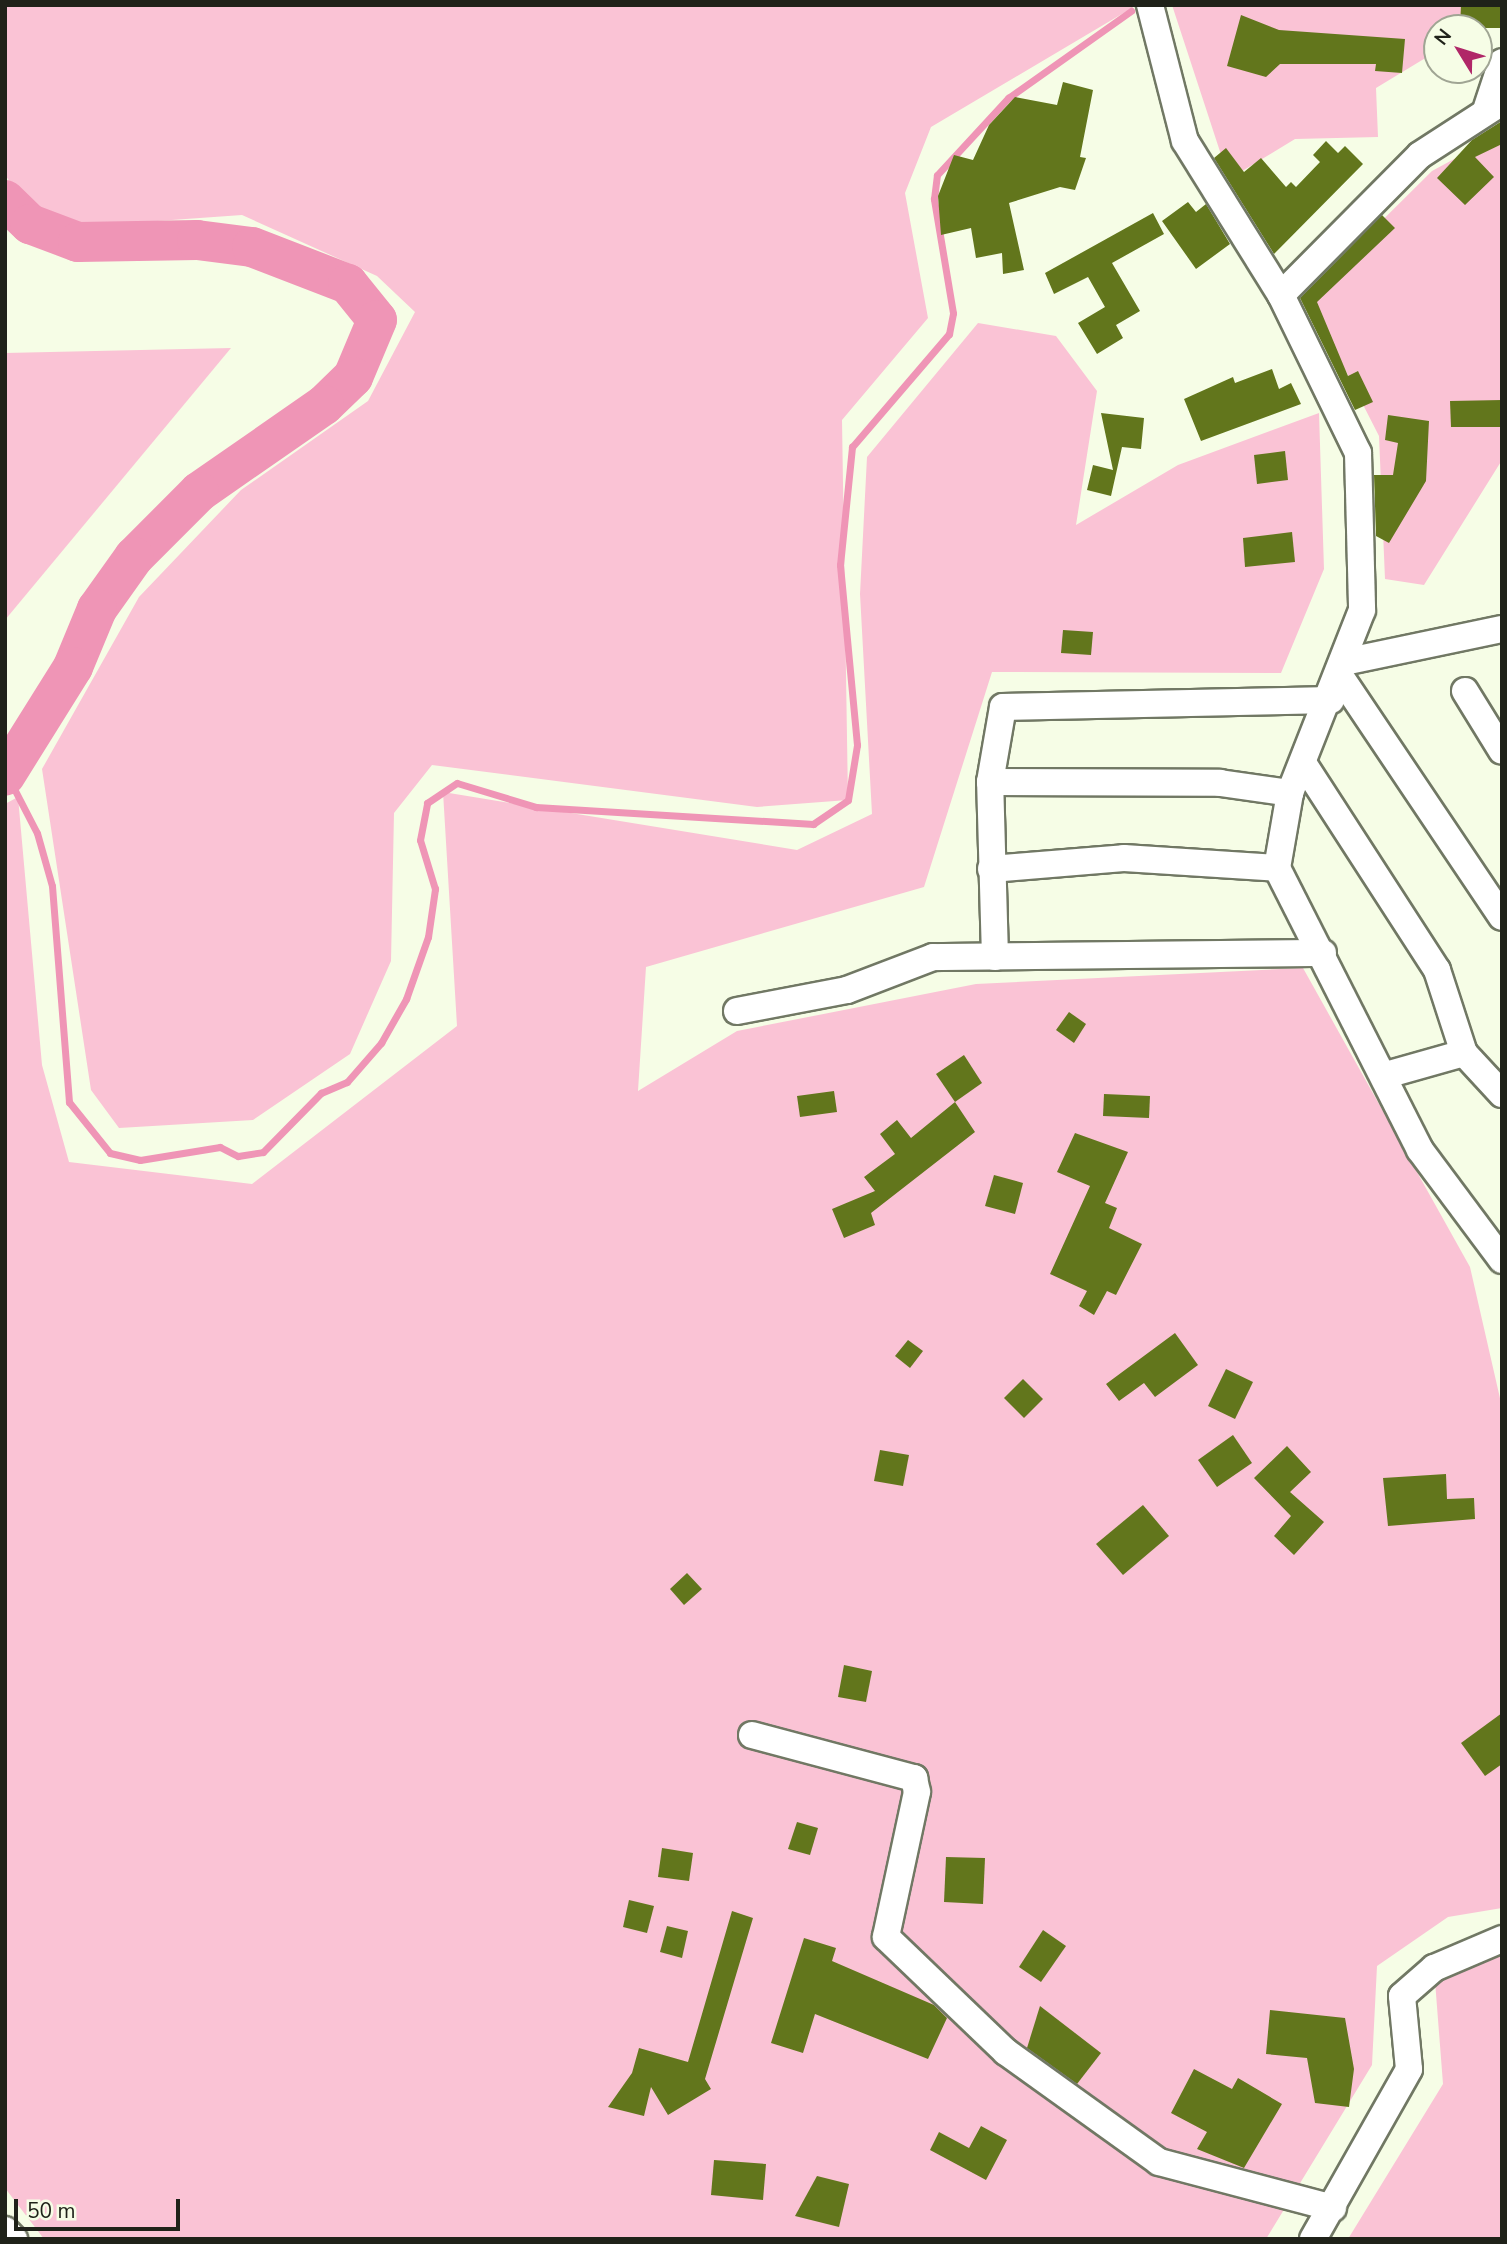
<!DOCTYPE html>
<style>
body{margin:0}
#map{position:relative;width:1507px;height:2244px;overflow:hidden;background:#f6fde6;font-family:"Nunito Sans",sans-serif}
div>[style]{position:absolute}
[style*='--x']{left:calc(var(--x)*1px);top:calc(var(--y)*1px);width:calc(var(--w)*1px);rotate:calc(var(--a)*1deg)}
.green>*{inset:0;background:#fac3d5}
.stream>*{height:7px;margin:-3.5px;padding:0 3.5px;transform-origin:3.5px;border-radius:3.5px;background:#ef95b6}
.river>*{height:40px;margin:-20px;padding:0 20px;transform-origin:20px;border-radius:20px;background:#ef95b6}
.building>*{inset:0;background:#62761c}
.roads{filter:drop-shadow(2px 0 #717864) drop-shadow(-2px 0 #717864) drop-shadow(0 2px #717864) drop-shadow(0 -2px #717864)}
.minor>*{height:26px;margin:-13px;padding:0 13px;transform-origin:13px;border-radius:13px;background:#fff}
span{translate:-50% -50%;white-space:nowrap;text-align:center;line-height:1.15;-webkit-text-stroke:5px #f6fde6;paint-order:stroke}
.frame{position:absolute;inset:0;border:7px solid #1f2219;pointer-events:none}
.north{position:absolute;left:1423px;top:14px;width:70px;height:70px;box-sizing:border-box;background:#f6fde6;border:2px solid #a0a594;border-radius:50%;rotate:308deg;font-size:19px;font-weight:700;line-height:28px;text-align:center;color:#1f2219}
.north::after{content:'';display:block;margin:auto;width:24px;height:32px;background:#b02768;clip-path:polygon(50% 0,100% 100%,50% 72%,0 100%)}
.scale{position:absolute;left:14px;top:2199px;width:166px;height:32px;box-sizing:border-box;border:4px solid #1f2219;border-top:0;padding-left:9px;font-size:21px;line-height:24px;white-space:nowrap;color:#1f2219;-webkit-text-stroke:5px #f6fde6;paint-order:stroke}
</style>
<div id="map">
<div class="green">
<i style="clip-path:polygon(5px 5px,1137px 5px,931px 127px,905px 193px,928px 318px,842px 420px,848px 800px,757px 807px,432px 765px,394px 813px,391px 961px,350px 1054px,253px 1120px,119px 1128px,91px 1090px,42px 769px,139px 597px,241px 490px,368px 401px,415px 312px,377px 276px,242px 215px,45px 229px,5px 175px)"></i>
<i style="clip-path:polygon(1172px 5px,1502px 5px,1474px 28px,1437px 28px,1437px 51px,1376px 88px,1378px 137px,1295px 139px,1229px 179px)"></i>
<i style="clip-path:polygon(1502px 133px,1502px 460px,1424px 585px,1385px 579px,1379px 436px,1307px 295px,1432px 171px)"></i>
<i style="clip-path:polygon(978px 323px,1056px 336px,1097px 391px,1076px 525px,1178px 465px,1319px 413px,1324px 569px,1281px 673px,992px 672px,924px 887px,646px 967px,638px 1091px,737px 1031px,976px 984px,1303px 968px,1470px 1267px,1502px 1407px,1502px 1908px,1448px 1917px,1377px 1966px,1372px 2065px,1266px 2239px,44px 2239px,5px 2188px,5px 804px,18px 797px,42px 1065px,69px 1162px,252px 1184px,457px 1026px,443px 792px,797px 850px,872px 814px,860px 594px,867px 457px)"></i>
<i style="clip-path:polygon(231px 348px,5px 620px,5px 353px)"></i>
<i style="clip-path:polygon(1502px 1951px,1502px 2239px,1348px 2239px,1443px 2084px,1434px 1968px)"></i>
</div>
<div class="stream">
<i style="--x:7;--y:775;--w:65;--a:62.7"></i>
<i style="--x:37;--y:833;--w:55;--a:74.2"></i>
<i style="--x:52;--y:886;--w:217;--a:85.5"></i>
<i style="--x:69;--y:1102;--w:65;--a:51.2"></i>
<i style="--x:110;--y:1153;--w:31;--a:13"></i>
<i style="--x:140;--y:1160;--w:81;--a:-9.2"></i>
<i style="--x:220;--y:1147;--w:20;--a:27"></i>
<i style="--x:238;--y:1156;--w:25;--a:-9"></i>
<i style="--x:263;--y:1152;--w:83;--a:-45.5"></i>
<i style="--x:321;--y:1093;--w:28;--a:-23"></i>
<i style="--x:347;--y:1082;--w:52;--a:-48.9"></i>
<i style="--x:381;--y:1043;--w:51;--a:-60.4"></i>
<i style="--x:406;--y:999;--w:66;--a:-70.5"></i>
<i style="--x:428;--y:937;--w:49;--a:-81.7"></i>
<i style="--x:435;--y:889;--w:51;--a:-107"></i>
<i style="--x:420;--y:840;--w:38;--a:-79"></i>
<i style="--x:427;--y:803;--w:36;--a:-34"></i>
<i style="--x:457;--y:783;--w:83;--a:16.9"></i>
<i style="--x:536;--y:807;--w:278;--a:3.5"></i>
<i style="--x:813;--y:824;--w:42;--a:-34.4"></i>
<i style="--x:848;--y:800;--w:56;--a:-80.7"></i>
<i style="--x:857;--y:745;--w:181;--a:-95.4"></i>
<i style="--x:840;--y:565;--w:119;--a:-84.2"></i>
<i style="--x:852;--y:447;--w:149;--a:-49.4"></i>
<i style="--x:949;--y:334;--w:21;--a:-79"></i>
<i style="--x:953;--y:313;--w:116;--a:-99.5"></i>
<i style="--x:934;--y:199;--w:24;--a:-83"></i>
<i style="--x:937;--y:175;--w:105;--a:-47.3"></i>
<i style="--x:1008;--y:98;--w:151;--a:-35.3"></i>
</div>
<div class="river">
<i style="--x:5;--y:200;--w:35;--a:44"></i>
<i style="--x:30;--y:224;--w:51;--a:20.6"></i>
<i style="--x:78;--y:242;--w:119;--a:-1"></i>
<i style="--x:197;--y:240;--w:55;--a:7.3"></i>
<i style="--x:252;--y:247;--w:103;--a:21.1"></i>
<i style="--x:348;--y:284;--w:46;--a:51.1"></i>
<i style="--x:377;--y:320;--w:62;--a:112.8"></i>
<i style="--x:353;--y:377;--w:40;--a:136"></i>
<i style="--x:324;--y:405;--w:152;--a:145.2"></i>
<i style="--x:199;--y:492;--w:92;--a:135"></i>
<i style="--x:134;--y:557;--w:64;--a:125.4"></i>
<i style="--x:97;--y:609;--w:63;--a:112.5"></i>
<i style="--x:73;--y:667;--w:128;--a:122"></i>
</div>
<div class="building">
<i style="clip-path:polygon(1461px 5px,1502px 5px,1502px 28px,1460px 28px)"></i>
<i style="clip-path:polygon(1241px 15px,1279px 30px,1405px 39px,1402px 73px,1375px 71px,1376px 64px,1280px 64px,1266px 77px,1227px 66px)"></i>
<i style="clip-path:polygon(1063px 82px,1093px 90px,1080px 157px,1086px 158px,1075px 190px,1060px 187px,1009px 203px,1024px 270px,1003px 274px,1002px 253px,976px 258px,971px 228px,941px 235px,938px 196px,954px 155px,973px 160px,989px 125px,1015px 97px,1057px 105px)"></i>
<i style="clip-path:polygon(1502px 121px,1502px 144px,1475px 157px,1494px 177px,1465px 205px,1437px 178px,1472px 140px)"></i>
<i style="clip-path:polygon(1326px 141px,1338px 153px,1345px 146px,1363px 164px,1274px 254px,1214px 158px,1226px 148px,1244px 172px,1261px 158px,1286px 187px,1291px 182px,1296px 187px,1320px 162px,1313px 155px)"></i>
<i style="clip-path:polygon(1188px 202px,1196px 212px,1206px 204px,1230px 244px,1196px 269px,1162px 221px)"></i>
<i style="clip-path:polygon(1153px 213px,1164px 234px,1112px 263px,1140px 311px,1116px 325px,1123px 338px,1097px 354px,1078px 323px,1105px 307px,1088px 277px,1054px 294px,1045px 273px)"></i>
<i style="clip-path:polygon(1382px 215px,1395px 228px,1317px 302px,1348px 376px,1358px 371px,1373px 402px,1355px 410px,1300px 298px)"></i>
<i style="clip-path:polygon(1272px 369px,1279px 389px,1291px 383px,1301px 404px,1201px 441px,1184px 399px,1233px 377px,1235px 383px)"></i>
<i style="clip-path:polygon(1502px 400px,1502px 427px,1451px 427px,1450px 401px)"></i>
<i style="clip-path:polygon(1101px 413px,1144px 418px,1141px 449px,1122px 447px,1111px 496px,1087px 490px,1093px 465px,1113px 470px)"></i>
<i style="clip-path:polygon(1388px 415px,1429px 421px,1426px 481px,1389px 543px,1376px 536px,1374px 475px,1393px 475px,1398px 443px,1385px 440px)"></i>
<i style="clip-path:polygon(1285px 451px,1288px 480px,1257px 484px,1254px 455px)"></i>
<i style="clip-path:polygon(1292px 532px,1295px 562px,1245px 567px,1243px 538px)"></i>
<i style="clip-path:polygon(1063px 630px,1093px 632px,1091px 655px,1061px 653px)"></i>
<i style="clip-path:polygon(1069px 1012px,1086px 1024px,1074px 1043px,1056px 1030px)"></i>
<i style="clip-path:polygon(964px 1055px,982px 1083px,955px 1102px,936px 1074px)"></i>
<i style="clip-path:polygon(834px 1091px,837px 1112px,800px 1117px,797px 1096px)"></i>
<i style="clip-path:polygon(1104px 1094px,1150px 1096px,1149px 1118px,1103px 1116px)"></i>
<i style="clip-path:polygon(955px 1102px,975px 1132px,871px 1213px,875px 1225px,844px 1238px,832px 1209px,875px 1191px,864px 1177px,895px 1154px,880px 1134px,897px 1120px,911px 1138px)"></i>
<i style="clip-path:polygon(1075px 1133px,1128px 1152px,1105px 1203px,1117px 1208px,1109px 1228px,1142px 1244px,1116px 1295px,1107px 1291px,1094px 1315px,1079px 1306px,1087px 1291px,1050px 1274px,1090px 1186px,1057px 1172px)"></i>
<i style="clip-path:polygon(994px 1175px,1023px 1183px,1015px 1214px,985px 1206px)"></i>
<i style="clip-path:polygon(1175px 1333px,1198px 1365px,1155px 1397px,1144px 1383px,1119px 1401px,1106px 1384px)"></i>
<i style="clip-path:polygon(908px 1340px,923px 1351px,910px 1368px,895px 1356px)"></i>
<i style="clip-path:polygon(1226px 1369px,1253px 1382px,1235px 1419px,1208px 1406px)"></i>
<i style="clip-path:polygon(1023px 1379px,1043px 1399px,1024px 1418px,1004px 1398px)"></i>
<i style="clip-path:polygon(1233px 1435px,1252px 1463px,1217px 1487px,1198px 1460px)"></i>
<i style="clip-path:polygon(1287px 1446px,1311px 1472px,1290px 1492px,1324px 1522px,1294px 1555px,1274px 1536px,1291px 1516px,1254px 1478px)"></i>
<i style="clip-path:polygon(880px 1450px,909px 1455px,903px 1486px,874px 1481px)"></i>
<i style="clip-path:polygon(1446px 1474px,1447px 1499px,1474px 1498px,1475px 1519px,1388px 1526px,1383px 1478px)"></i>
<i style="clip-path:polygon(1143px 1505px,1169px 1536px,1123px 1575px,1096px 1544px)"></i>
<i style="clip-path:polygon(687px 1573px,702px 1589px,684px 1605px,670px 1589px)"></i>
<i style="clip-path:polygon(844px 1665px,872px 1671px,866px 1702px,838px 1697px)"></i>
<i style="clip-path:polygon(1502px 1713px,1502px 1764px,1485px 1776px,1461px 1743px)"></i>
<i style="clip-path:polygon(797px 1822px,818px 1828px,810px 1855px,788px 1849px)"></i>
<i style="clip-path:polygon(662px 1848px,693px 1853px,689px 1881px,658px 1877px)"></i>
<i style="clip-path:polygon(946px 1857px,985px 1858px,983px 1904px,944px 1902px)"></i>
<i style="clip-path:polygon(629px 1900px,654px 1906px,647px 1933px,623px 1927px)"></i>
<i style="clip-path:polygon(732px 1911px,753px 1918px,705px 2079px,711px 2089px,668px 2115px,651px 2087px,644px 2116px,608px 2107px,632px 2073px,639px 2048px,688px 2062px)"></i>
<i style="clip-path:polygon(667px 1926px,688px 1931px,682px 1958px,660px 1952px)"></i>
<i style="clip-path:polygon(1043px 1930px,1066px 1946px,1041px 1982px,1019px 1967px)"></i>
<i style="clip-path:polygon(804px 1938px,836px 1948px,832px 1961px,934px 2005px,947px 2018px,928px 2059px,815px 2014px,803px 2053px,771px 2043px)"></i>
<i style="clip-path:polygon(1040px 2006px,1101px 2053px,1077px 2084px,1027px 2048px)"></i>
<i style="clip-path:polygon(1270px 2010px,1345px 2018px,1354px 2069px,1349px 2107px,1315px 2103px,1307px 2058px,1266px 2054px)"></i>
<i style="clip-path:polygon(1194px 2069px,1232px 2089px,1238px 2078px,1282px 2104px,1244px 2168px,1197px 2149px,1207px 2132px,1171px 2113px)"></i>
<i style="clip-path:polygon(981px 2126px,1007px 2140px,986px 2180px,930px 2150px,939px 2132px,969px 2148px)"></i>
<i style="clip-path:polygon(714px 2160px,766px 2164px,763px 2200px,711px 2195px)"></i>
<i style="clip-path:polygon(817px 2176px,849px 2184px,839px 2227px,795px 2216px)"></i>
</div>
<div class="roads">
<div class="minor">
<i style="--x:1150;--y:5;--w:140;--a:75.6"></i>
<i style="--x:1185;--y:141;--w:181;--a:58.1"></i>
<i style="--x:1281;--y:295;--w:176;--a:64"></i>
<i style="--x:1358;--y:453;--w:157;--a:88.5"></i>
<i style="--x:1362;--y:610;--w:197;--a:111.5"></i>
<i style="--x:1290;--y:793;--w:76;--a:99.8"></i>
<i style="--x:1277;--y:868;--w:316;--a:63.1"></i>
<i style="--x:1420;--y:1150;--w:137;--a:53.3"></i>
<i style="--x:1487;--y:107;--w:47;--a:-71.6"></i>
<i style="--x:1281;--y:295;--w:197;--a:-45.2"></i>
<i style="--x:1420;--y:155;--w:98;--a:-32.9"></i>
<i style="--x:1344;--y:662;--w:161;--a:-11.8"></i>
<i style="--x:1340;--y:676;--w:290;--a:56.1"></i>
<i style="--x:1465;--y:691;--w:70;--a:58.3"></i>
<i style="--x:1305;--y:766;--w:243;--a:57.1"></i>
<i style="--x:1437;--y:970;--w:87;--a:72"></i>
<i style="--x:1464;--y:1053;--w:56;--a:47.2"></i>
<i style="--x:990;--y:782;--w:230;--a:0.2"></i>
<i style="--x:1220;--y:783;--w:71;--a:8.1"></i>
<i style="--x:991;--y:869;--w:133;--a:-4.7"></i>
<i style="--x:1124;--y:858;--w:153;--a:3.7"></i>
<i style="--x:995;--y:957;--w:175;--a:-91.6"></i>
<i style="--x:990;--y:782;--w:76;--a:-80.2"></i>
<i style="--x:1003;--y:707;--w:328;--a:-1.2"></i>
<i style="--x:737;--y:1011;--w:112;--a:-10.8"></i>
<i style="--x:847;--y:990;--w:92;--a:-21"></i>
<i style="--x:933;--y:957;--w:390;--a:-0.6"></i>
<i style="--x:1386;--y:1075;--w:81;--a:-15.8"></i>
<i style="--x:752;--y:1735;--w:168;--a:14.9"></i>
<i style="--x:914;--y:1778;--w:14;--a:78"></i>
<i style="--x:917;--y:1792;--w:148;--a:102.1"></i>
<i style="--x:886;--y:1937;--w:166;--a:43.8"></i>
<i style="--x:1006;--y:2052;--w:188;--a:35.7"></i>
<i style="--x:1159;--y:2162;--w:180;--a:14.8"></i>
<i style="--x:5;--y:2230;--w:13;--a:45"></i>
<i style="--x:1313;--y:2239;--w:195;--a:-60.5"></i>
<i style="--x:1409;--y:2069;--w:73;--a:-95.5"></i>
<i style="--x:1402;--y:1996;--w:43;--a:-41.2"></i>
<i style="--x:1434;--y:1968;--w:74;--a:-23.1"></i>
</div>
</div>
<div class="frame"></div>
<div class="north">N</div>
<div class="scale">50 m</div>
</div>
